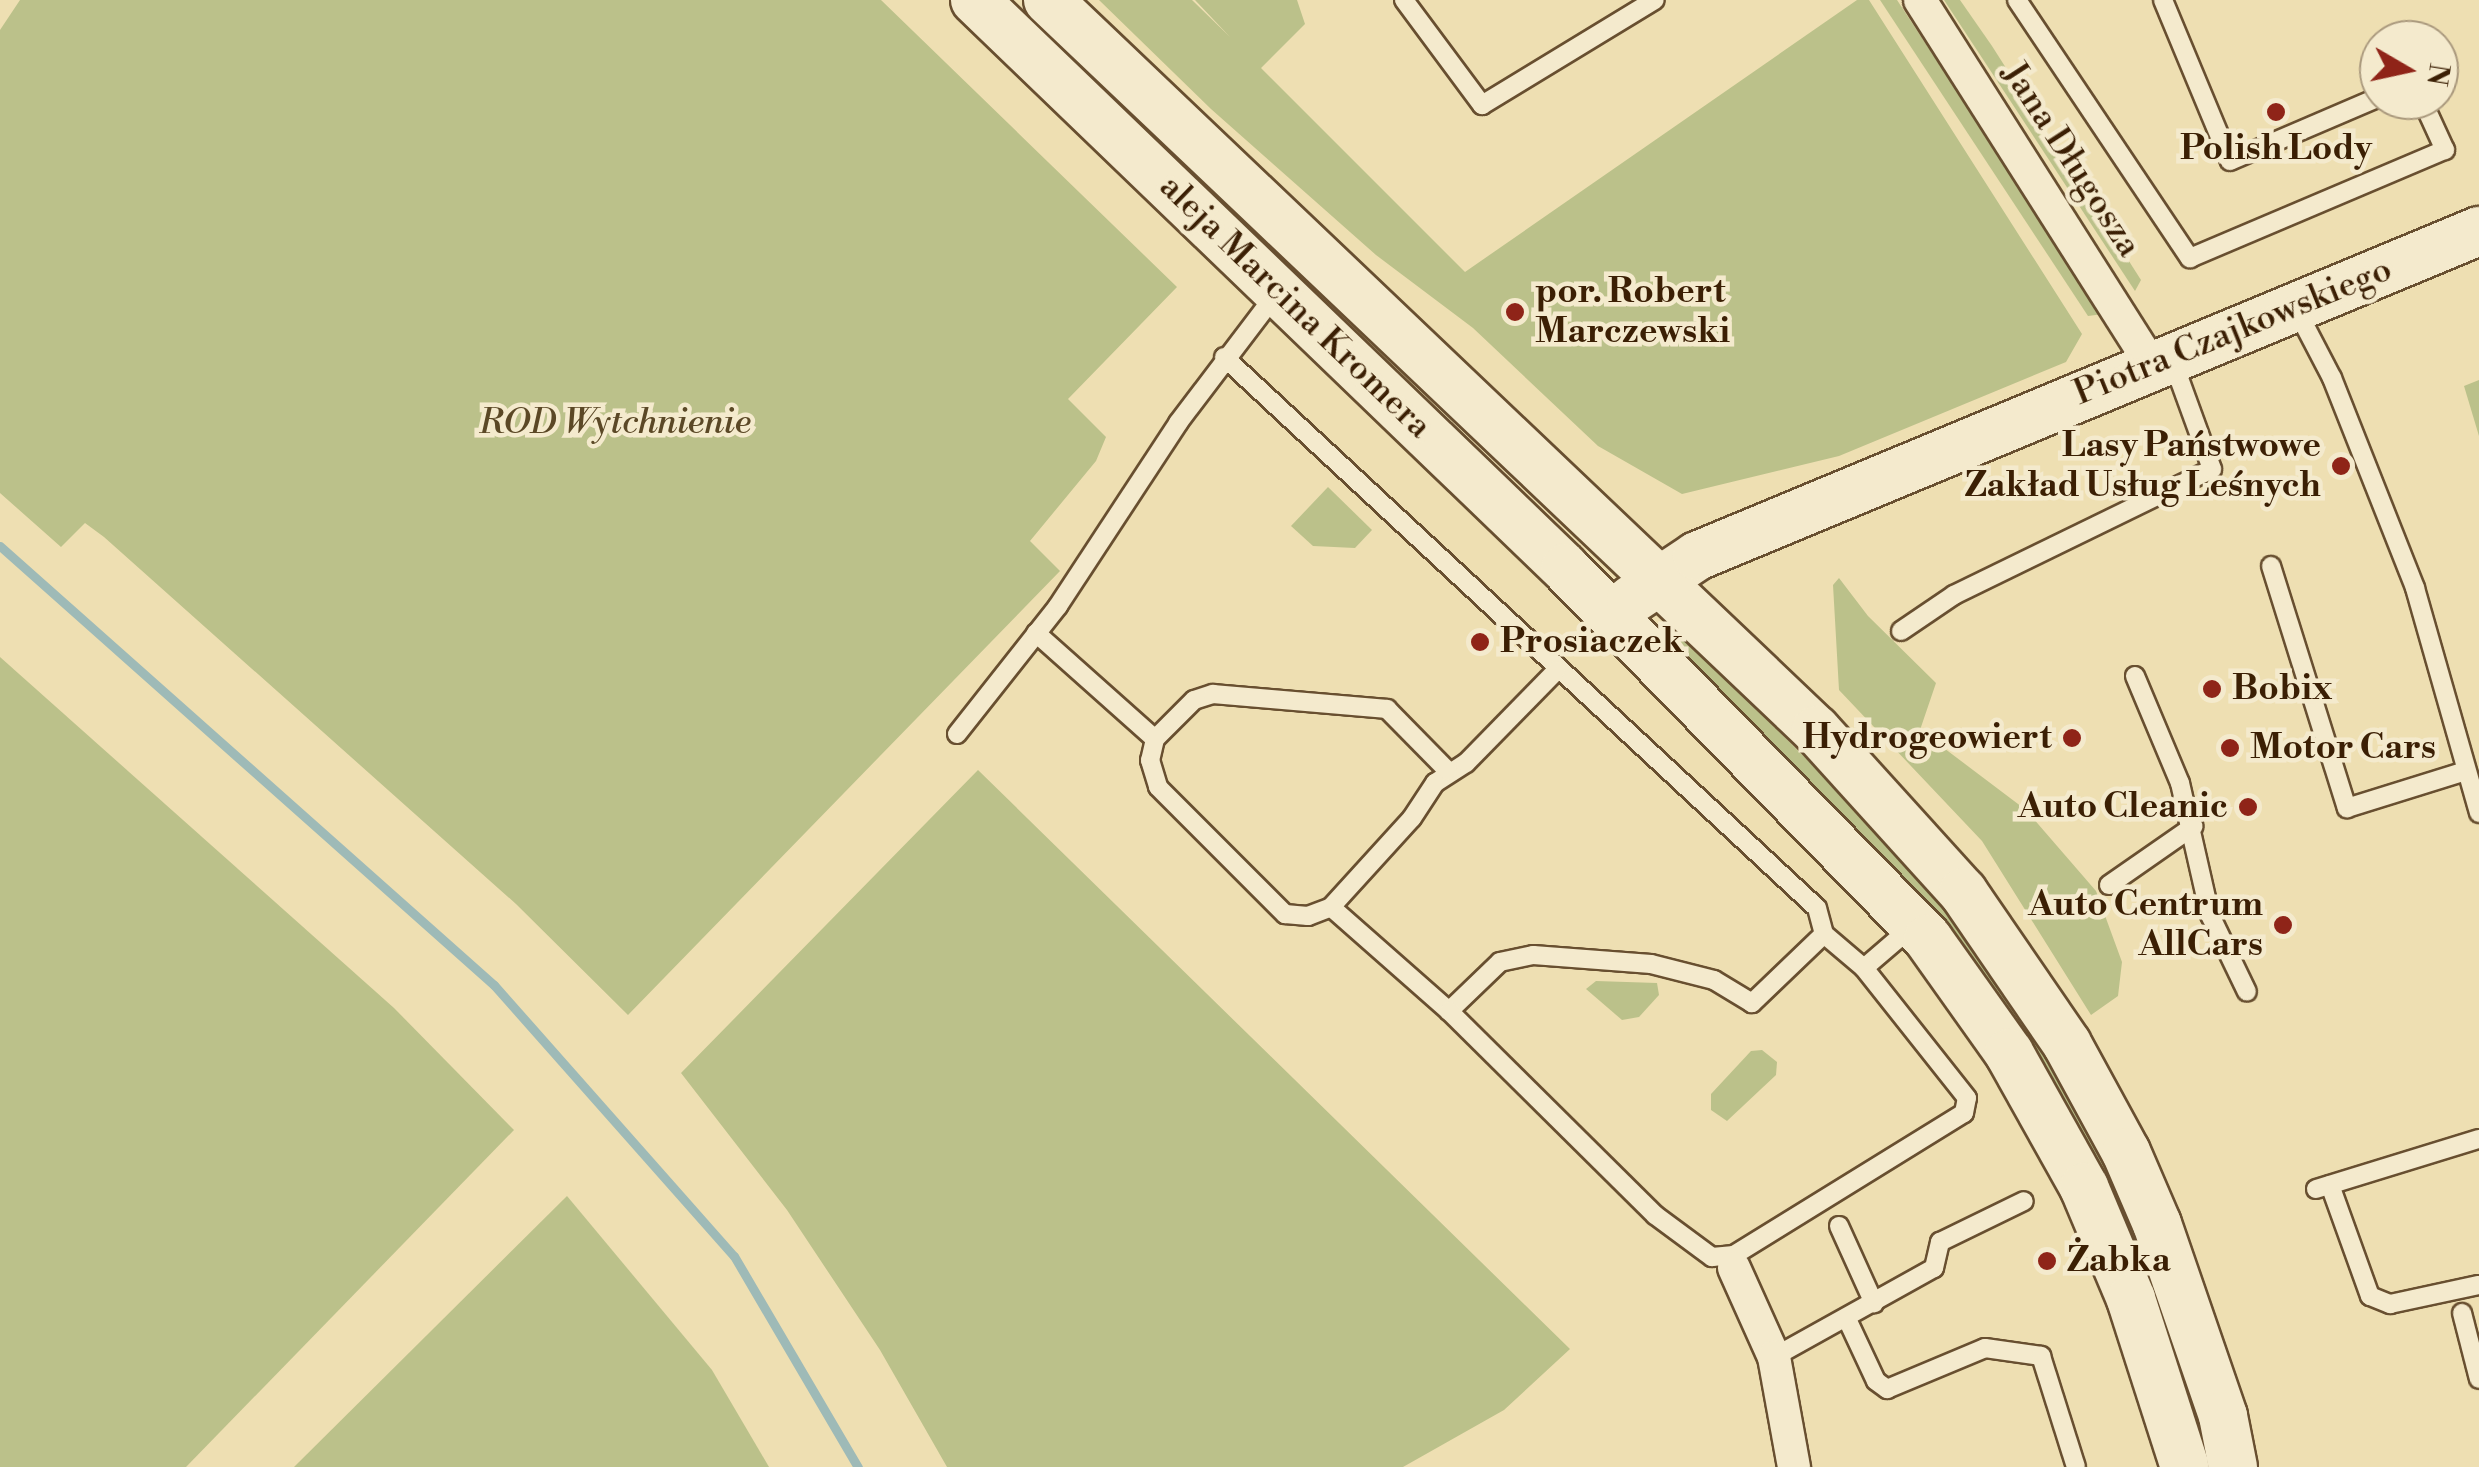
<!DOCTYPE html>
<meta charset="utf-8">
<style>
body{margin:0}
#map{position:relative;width:2479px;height:1467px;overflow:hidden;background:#eedfb2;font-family:"Libre Bodoni",serif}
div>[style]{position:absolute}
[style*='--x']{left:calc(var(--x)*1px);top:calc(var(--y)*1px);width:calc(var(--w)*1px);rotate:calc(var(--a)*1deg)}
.green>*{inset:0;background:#bbc18a}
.stream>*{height:9px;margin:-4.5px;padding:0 4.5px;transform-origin:4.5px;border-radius:4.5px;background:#9ebab7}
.roads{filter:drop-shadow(2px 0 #684f30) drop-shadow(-2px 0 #684f30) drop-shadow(0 2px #684f30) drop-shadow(0 -2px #684f30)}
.lane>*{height:18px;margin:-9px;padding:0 9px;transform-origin:9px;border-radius:9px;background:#f4eacd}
.street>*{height:32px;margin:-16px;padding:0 16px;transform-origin:16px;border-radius:16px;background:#f4eacd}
.secondary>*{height:48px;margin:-24px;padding:0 24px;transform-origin:24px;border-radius:24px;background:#f4eacd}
.dots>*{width:28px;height:28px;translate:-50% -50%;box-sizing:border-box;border:5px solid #f4eacd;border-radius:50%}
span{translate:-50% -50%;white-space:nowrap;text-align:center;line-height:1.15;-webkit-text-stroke:9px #f4eacd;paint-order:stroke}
.poi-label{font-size:35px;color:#3b1f04;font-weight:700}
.left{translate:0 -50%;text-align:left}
.right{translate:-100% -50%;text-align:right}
.street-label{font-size:35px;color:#3b1f04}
.park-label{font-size:35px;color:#5b4826;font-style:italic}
.north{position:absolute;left:2359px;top:20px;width:100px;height:100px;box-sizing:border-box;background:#f4eacd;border:2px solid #aa997d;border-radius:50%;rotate:99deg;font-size:28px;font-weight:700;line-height:40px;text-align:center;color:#3b1f04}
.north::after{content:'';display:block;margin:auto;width:35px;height:45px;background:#8f2418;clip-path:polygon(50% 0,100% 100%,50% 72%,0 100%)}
</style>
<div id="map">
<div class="green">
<i style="clip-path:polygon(20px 0,881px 0,1177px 287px,1068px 399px,1106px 437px,1096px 461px,1030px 541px,1060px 571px,628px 1015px,516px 904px,104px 537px,85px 523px,61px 547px,0 493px,0 30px)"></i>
<i style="clip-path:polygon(1099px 0,1192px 0,1230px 37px,1195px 0,1297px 0,1305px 24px,1261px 68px,1465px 272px,1857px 0,1869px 0,2082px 334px,2066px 362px,1839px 456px,1682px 494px,1598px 446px,1473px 328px,1376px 255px,1211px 109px)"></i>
<i style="clip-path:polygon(1880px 0,1897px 0,2103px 314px,2088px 316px)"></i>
<i style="clip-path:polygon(1944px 0,1960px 0,1992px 46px,2141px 280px,2135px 291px)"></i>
<i style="clip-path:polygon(2479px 380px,2479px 436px,2464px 386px)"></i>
<i style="clip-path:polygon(1328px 487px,1372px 530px,1355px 548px,1313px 546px,1291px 526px)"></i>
<i style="clip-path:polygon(1839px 578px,1868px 616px,1936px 683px,1920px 730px,2026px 810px,2096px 891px,2122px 962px,2118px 996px,2091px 1015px,1982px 841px,1839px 690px,1833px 585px)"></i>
<i style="clip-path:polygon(1670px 622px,1930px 883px,2040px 1033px,2115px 1169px,2216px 1467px,2199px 1467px,2103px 1193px,1656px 629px)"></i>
<i style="clip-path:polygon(0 657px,394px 1008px,514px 1130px,186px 1467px,0 1467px)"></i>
<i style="clip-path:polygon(978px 770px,1570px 1349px,1504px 1410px,1403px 1467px,947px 1467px,880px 1350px,787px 1210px,681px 1073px)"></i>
<i style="clip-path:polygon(1596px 981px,1657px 983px,1659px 995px,1639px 1017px,1622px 1020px,1586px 989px)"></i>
<i style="clip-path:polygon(1762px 1050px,1777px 1062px,1776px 1075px,1727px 1121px,1711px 1110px,1711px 1094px,1751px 1051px)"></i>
<i style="clip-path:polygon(567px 1196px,712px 1370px,769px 1467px,294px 1467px)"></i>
</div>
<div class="stream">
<i style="--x:0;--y:546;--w:661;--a:41.63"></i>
<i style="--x:494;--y:985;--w:362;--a:48.5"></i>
<i style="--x:734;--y:1256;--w:245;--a:59.6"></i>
</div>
<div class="roads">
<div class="lane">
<i style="--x:1404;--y:0;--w:131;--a:53.4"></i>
<i style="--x:1482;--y:105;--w:202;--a:-31.3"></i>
<i style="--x:2017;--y:0;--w:311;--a:56.2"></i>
<i style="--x:2190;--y:258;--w:277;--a:-23"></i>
<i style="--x:2445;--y:150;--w:55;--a:-114.7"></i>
<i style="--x:2163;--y:0;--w:174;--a:67.4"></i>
<i style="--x:2230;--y:161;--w:162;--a:-23.2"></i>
<i style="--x:2295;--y:307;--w:80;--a:62.5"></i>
<i style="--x:2332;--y:378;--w:226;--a:68.4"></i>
<i style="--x:2415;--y:588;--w:234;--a:74.1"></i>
<i style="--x:1224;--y:357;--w:809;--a:42.9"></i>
<i style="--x:1817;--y:908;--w:27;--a:75"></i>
<i style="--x:1824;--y:934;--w:100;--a:136.2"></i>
<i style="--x:1752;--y:1003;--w:44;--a:-148.8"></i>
<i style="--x:1714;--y:980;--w:65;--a:-165.7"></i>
<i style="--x:1651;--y:964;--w:118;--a:-175.6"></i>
<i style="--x:1533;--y:955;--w:34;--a:168"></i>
<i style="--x:1500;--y:962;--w:71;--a:136.1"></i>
<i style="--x:1449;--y:1011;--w:157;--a:-138.6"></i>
<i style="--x:1331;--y:907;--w:120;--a:-47.7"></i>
<i style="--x:1412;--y:818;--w:42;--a:-56.7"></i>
<i style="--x:1435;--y:783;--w:37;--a:-33"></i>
<i style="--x:1466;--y:763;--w:129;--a:-45.6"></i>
<i style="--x:2271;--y:566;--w:254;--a:72.6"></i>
<i style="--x:2347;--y:808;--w:125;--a:-17.3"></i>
<i style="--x:1901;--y:631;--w:64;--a:-34.2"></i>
<i style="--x:1954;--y:595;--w:287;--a:-26"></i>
<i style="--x:2212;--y:469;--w:114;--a:-110"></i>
<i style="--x:1036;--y:633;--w:159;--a:41.7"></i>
<i style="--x:1155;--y:739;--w:55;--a:-45"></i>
<i style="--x:1194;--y:700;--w:20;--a:-18"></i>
<i style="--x:1213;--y:694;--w:175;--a:4.9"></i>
<i style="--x:1387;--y:709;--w:86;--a:45.5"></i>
<i style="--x:2135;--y:676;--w:116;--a:67.2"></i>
<i style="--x:2180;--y:783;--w:135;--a:77.2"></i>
<i style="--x:2210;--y:915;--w:85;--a:64.3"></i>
<i style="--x:957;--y:734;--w:163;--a:-51.7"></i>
<i style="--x:1058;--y:606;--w:219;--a:-56.7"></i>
<i style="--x:1178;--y:423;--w:162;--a:-52.8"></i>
<i style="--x:1155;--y:739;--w:22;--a:103"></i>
<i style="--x:1150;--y:760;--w:28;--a:73"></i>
<i style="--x:1158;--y:787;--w:180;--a:45"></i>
<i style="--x:1285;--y:914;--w:23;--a:5"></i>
<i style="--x:1308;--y:916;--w:25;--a:-21"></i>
<i style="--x:2109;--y:885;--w:103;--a:-34.8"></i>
<i style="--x:1864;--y:968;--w:65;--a:-40.6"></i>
<i style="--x:1449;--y:1011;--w:290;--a:44.7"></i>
<i style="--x:1655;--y:1215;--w:71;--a:36.4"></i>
<i style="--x:1712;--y:1257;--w:22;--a:-5"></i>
<i style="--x:1734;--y:1255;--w:270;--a:-31.7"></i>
<i style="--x:1964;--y:1113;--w:15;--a:-79"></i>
<i style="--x:1967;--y:1098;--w:166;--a:-128.4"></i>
<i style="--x:1864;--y:968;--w:52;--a:-139.6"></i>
<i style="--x:2330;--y:1185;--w:118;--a:70.2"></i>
<i style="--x:2370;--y:1296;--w:22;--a:22"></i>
<i style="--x:2390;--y:1304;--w:91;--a:-12.1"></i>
<i style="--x:2316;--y:1189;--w:170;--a:-17.1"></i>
<i style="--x:1839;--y:1226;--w:85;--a:65.6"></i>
<i style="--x:2462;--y:1313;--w:68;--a:75.6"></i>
<i style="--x:1847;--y:1319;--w:68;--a:64.9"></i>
<i style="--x:1876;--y:1381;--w:14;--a:36"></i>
<i style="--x:1887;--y:1389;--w:106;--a:-22.7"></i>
<i style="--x:1985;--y:1348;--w:57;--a:8.1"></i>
<i style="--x:2041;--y:1356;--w:116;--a:72.5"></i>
<i style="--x:1774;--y:1357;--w:183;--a:-29.1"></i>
<i style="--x:1934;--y:1268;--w:27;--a:-77"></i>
<i style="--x:1940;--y:1242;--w:93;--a:-26"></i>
</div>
<div class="street">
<i style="--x:1920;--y:0;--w:432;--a:57.6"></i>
<i style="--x:1734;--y:1268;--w:98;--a:65.8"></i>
<i style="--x:1774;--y:1357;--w:112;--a:79.7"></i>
</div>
<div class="secondary">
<i style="--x:975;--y:0;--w:819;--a:43.91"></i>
<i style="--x:1565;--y:568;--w:519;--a:45.62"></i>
<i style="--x:1928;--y:939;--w:140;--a:54.6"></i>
<i style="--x:2009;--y:1053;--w:154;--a:60.8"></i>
<i style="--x:2084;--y:1187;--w:121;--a:67.2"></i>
<i style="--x:2131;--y:1299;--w:176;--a:72.2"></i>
<i style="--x:1048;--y:0;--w:1060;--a:43.55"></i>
<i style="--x:1816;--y:730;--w:219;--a:47.8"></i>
<i style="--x:1963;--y:892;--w:184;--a:55.6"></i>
<i style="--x:2067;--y:1044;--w:123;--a:61.4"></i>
<i style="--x:2126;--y:1152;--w:78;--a:66.7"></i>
<i style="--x:2157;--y:1224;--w:203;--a:71"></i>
<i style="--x:2223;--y:1416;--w:52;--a:78.9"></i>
<i style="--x:1631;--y:600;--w:79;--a:-33.7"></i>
<i style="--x:1697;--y:556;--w:847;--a:-22.57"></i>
</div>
</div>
<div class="dots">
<i style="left:2276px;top:112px;background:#8f2418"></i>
<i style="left:1515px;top:312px;background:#8f2418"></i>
<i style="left:2341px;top:466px;background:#8f2418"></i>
<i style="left:1480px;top:642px;background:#8f2418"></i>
<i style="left:2212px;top:689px;background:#8f2418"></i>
<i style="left:2072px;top:738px;background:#8f2418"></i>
<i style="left:2230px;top:748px;background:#8f2418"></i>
<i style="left:2248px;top:807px;background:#8f2418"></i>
<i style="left:2283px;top:925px;background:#8f2418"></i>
<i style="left:2047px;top:1261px;background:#8f2418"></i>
</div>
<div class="poi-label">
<span style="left:2276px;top:149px">Polish Lody</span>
<span class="left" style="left:1535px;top:312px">por. Robert<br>Marczewski</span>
<span class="right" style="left:2321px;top:466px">Lasy Państwowe<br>Zakład Usług Leśnych</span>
<span class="left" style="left:1500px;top:642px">Prosiaczek</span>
<span class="left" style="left:2232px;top:689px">Bobix</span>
<span class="right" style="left:2052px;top:738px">Hydrogeowiert</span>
<span class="left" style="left:2250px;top:748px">Motor Cars</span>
<span class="right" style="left:2228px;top:807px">Auto Cleanic</span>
<span class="right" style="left:2263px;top:925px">Auto Centrum<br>AllCars</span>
<span class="left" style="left:2067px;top:1261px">Żabka</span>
</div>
<div class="street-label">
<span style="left:2071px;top:160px;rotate:57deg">Jana Długosza</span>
<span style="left:1295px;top:307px;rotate:44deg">aleja Marcina Kromera</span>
<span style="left:2233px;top:332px;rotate:-22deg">Piotra Czajkowskiego</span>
</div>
<div class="park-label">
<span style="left:615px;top:423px">ROD Wytchnienie</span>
</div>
<div class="north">N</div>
</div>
